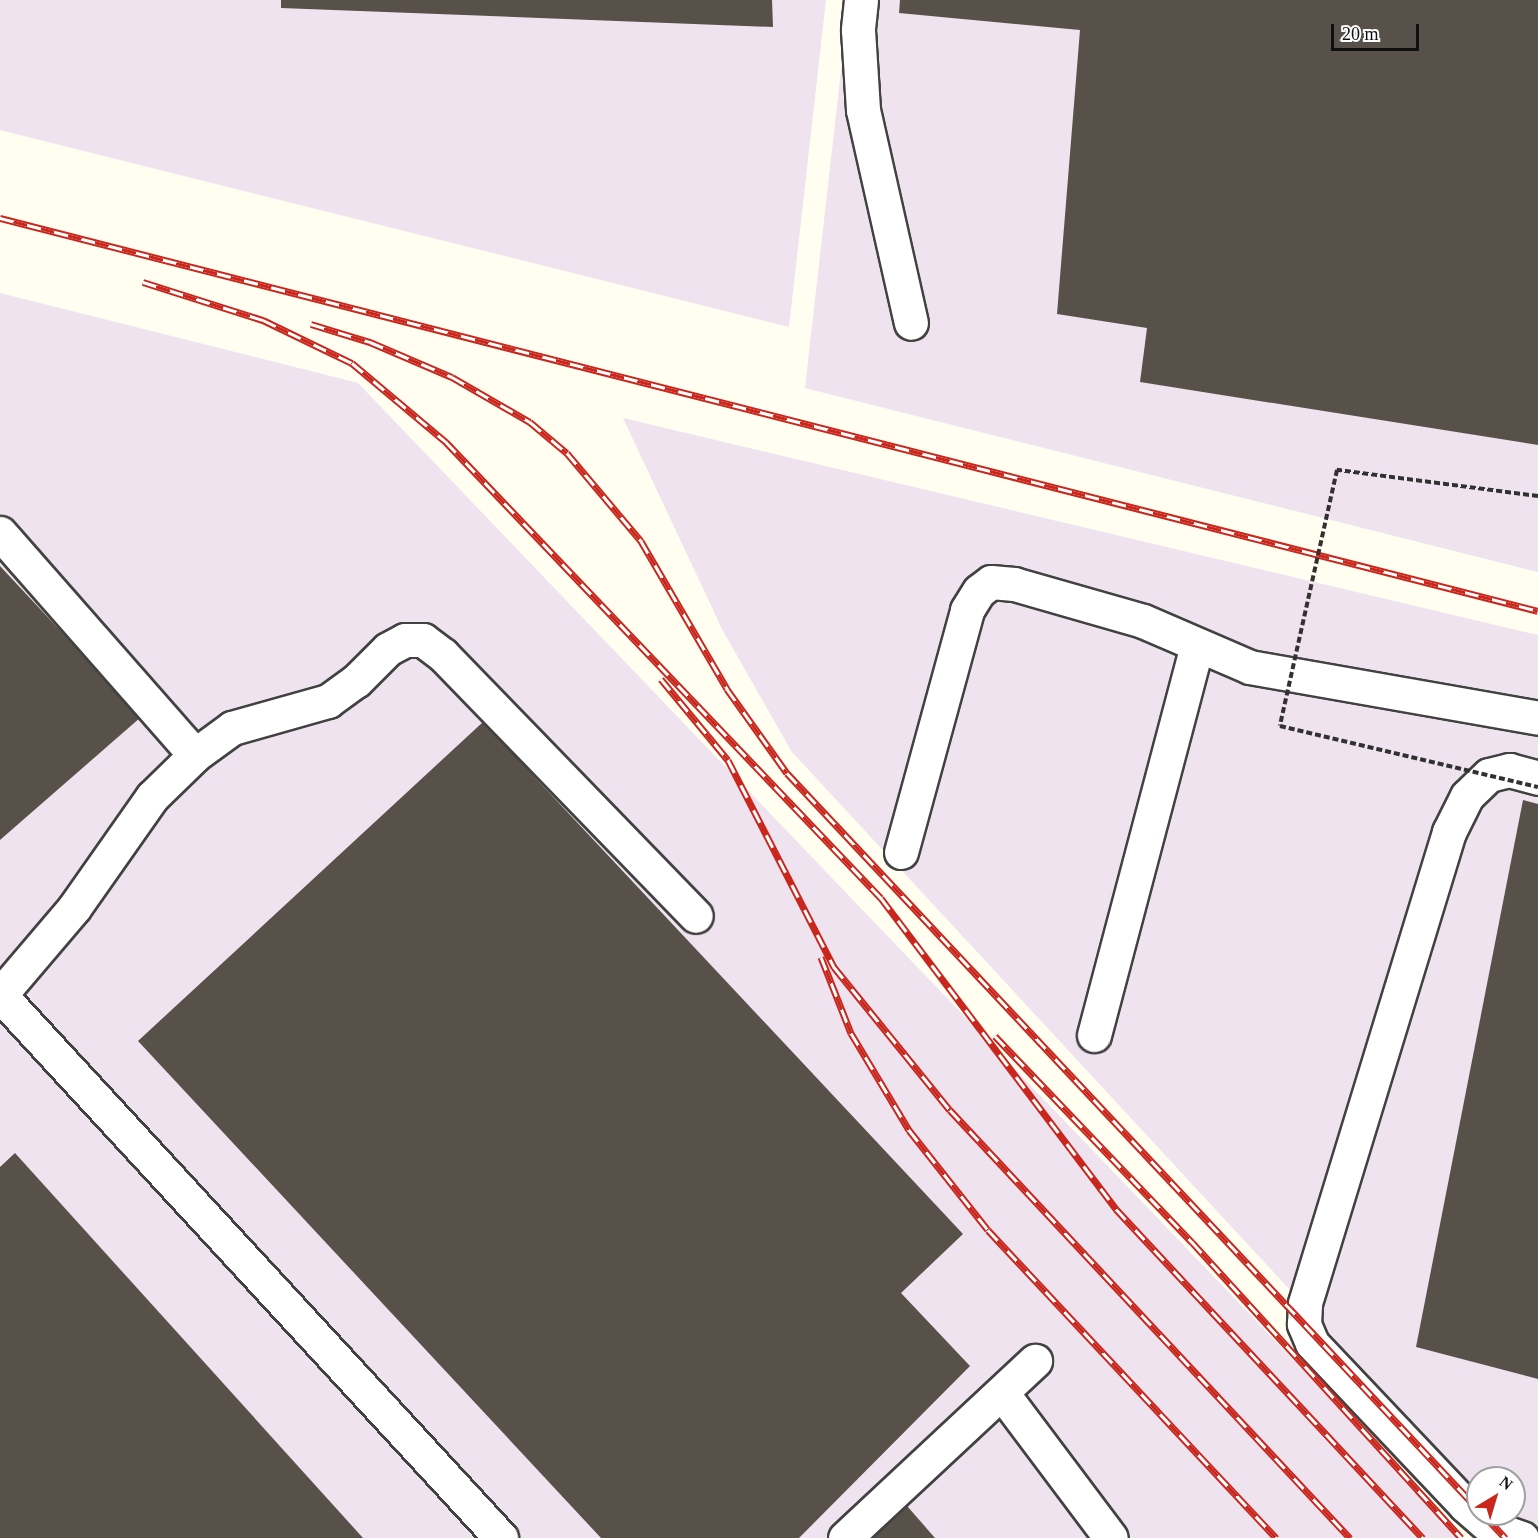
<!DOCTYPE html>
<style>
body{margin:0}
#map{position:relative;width:1538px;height:1538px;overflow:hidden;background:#fffef1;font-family:"Times New Roman",serif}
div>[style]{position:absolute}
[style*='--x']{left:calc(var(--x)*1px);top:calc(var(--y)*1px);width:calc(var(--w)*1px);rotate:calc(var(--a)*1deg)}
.industrial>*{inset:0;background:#eee3ee}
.building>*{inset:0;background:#58514a}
.roads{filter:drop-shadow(2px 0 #424242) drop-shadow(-2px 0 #424242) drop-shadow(0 2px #424242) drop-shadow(0 -2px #424242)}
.minor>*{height:33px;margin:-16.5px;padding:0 16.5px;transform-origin:16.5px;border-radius:16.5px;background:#fff}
.rail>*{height:7px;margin-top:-3.5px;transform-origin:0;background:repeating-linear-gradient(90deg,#fff 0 14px,#c9271d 0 28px);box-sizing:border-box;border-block:2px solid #c9271d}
.path-bridge>*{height:4px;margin-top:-2px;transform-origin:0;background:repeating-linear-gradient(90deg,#313131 0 6px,transparent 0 9px)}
span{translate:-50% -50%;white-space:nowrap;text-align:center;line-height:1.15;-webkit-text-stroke:6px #fff;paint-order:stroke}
.north{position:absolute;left:1466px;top:1466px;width:60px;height:60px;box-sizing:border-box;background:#fff;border:2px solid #9f9f9f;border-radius:50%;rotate:38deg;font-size:16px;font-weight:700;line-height:24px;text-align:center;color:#0f0f0f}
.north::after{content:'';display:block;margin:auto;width:21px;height:27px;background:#c9271d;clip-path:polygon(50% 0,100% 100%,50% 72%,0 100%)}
.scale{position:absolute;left:1331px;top:24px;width:88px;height:27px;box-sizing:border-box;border:3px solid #0f0f0f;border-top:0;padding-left:8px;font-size:18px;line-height:21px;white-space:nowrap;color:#0f0f0f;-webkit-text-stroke:4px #fff;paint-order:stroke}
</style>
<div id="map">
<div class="industrial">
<i style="clip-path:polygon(0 0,826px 0,789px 327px,0 130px)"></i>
<i style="clip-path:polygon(849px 0,1538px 0,1538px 572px,805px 388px)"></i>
<i style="clip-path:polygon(0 293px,358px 383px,1464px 1538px,0 1538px)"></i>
<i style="clip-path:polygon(623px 418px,1538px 635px,1538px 1538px,1519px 1538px,1497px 1514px,1514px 1514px,1514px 1478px,1478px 1478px,1478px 1493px,792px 752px,723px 631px)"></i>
</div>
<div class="building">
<i style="clip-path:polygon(281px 0,772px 0,773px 27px,281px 8px)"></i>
<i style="clip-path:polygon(900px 0,1538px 0,1538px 445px,1140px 382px,1147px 328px,1057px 314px,1080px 30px,899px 13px)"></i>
<i style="clip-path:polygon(0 566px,141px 717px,0 840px)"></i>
<i style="clip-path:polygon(483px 722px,963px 1234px,901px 1293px,970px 1366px,799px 1538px,601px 1538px,138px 1041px)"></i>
<i style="clip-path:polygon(1523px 800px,1538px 804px,1538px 1379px,1416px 1347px)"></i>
<i style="clip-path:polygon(15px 1153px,363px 1538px,0 1538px,0 1167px)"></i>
<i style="clip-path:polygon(901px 1499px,935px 1538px,862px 1538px)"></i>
</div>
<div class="roads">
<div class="minor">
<i style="--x:861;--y:0;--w:30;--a:96"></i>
<i style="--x:858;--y:30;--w:80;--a:86.4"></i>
<i style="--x:863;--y:110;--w:218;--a:77.3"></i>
<i style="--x:0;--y:533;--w:295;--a:48.7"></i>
<i style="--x:901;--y:852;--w:251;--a:-74.7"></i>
<i style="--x:967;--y:610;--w:22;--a:-58"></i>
<i style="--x:979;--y:591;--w:15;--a:-37"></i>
<i style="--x:991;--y:582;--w:23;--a:5"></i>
<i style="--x:1014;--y:584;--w:134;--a:16"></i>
<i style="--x:1143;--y:621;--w:116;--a:23.3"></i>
<i style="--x:1250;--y:667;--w:292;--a:10"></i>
<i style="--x:0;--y:995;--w:114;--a:-49.6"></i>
<i style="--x:74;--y:908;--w:136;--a:-54.9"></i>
<i style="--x:152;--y:797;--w:60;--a:-44.3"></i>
<i style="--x:195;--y:755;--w:46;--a:-36.1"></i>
<i style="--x:232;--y:728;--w:100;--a:-15.7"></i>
<i style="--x:328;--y:701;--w:34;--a:-36"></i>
<i style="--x:356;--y:681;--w:45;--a:-45"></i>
<i style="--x:388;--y:649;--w:19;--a:-28"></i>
<i style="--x:405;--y:640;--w:18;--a:0"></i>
<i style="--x:423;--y:640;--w:25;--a:37"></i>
<i style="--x:443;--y:655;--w:363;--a:45.9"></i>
<i style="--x:0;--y:995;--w:739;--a:47.3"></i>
<i style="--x:1094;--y:1035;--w:403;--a:-75.2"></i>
<i style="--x:1002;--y:1393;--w:181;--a:53.1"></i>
<i style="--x:845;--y:1538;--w:260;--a:-43"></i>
<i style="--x:1522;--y:1538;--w:34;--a:-161"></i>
<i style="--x:1490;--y:1527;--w:33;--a:-139"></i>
<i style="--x:1465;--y:1505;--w:223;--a:-133.4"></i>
<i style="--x:1312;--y:1343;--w:21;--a:-113"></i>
<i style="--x:1304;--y:1324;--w:21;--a:-87"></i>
<i style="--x:1305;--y:1303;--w:493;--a:-73"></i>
<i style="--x:1449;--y:832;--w:40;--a:-63.4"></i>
<i style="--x:1467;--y:796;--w:30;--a:-44"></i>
<i style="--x:1489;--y:775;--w:21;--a:-14"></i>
<i style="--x:1509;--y:770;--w:30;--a:15"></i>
</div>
</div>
<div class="rail">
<i style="--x:0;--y:218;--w:1587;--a:14.33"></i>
<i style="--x:143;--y:282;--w:126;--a:17.6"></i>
<i style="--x:263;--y:320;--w:99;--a:25.8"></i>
<i style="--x:352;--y:363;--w:123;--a:40"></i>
<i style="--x:446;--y:442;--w:630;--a:46.35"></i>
<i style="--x:881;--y:898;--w:390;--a:52.9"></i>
<i style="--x:1116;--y:1209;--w:450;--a:47"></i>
<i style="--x:311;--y:324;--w:62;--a:17"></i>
<i style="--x:370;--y:342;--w:89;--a:23.1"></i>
<i style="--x:452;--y:377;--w:90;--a:30"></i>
<i style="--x:530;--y:422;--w:48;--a:40"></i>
<i style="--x:567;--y:453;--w:115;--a:49.9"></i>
<i style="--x:641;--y:541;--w:171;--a:59.8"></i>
<i style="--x:727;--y:689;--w:103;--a:54.5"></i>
<i style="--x:787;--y:773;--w:1010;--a:46.81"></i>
<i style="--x:661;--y:679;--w:105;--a:50.4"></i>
<i style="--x:728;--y:760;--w:233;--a:62.9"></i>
<i style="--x:834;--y:967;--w:184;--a:51"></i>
<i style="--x:950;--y:1110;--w:586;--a:46.94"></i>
<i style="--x:821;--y:957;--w:82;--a:68.5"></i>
<i style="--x:851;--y:1033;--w:113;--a:59.1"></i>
<i style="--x:909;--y:1130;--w:127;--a:51.7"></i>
<i style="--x:988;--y:1230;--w:422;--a:46.9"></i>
<i style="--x:995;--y:1036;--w:285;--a:46.3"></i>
<i style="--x:1192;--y:1242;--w:400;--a:47.7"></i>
<i style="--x:1483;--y:1514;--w:33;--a:47"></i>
</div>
<div class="path-bridge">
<i style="--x:1538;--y:496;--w:203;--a:-172.6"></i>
<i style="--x:1337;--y:470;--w:262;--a:102.6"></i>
<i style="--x:1280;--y:726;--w:265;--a:13.3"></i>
</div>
<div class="north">N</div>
<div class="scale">20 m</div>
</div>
